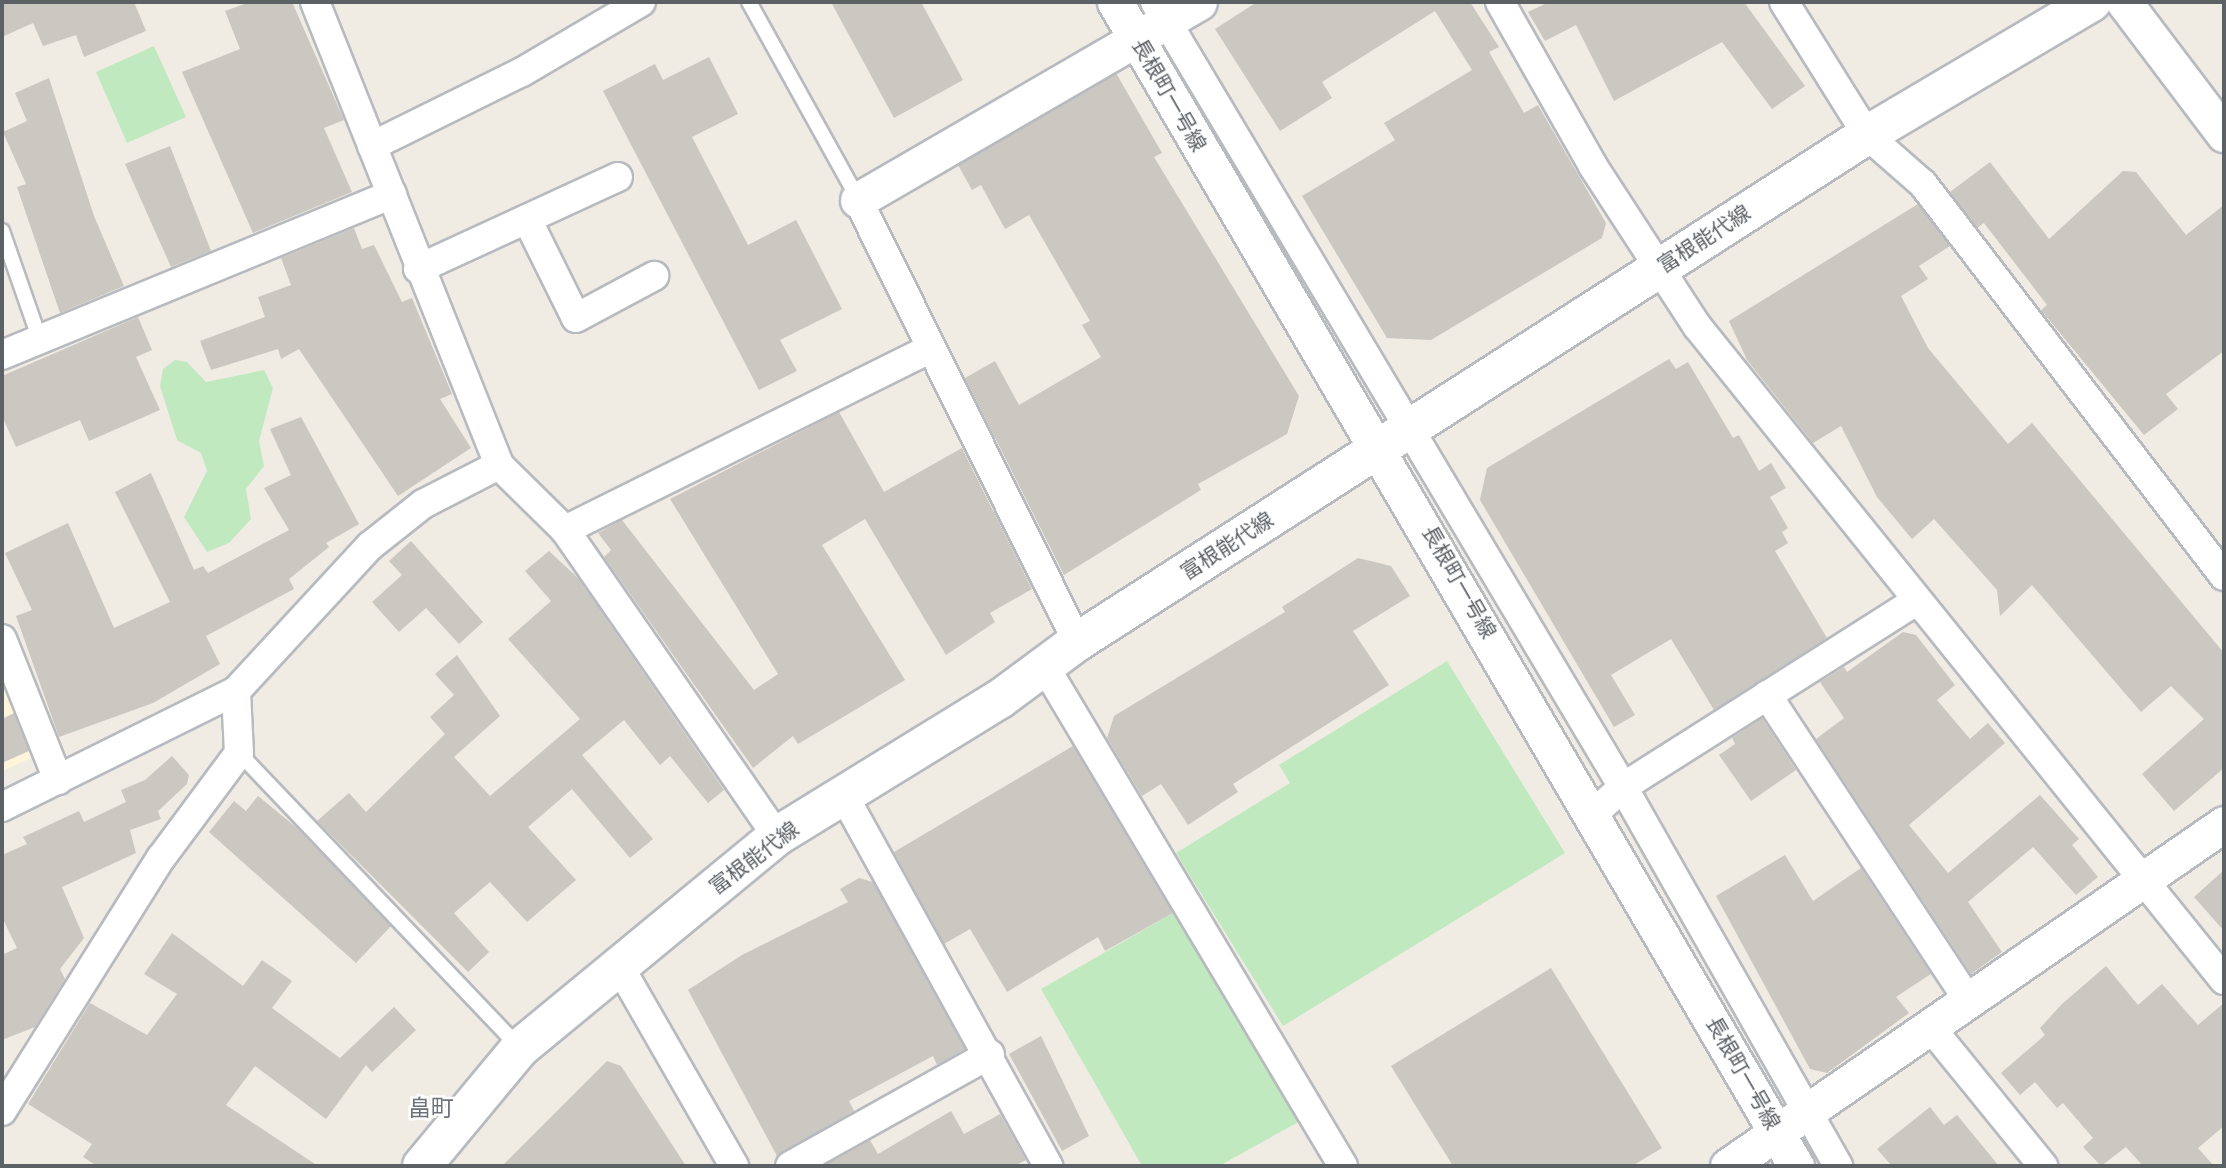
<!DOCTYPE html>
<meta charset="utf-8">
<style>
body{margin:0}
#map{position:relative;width:2226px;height:1168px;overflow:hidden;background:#f0ece4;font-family:Inter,"Noto Sans JP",sans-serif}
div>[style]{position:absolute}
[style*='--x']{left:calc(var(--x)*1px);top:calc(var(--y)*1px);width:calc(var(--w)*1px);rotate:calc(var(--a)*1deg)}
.commercial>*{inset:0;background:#fff5da}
.green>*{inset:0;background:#c1e9bf}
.building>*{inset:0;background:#cbc7c1}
.roads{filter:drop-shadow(2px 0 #b7babf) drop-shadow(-2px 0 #b7babf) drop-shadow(0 2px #b7babf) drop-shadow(0 -2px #b7babf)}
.service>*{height:14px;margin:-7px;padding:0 7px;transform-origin:7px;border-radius:7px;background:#fff}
.minor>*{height:28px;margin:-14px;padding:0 14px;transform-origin:14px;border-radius:14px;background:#fff}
.tertiary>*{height:35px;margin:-17.5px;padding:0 17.5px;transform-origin:17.5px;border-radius:17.5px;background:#fff}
.secondary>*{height:38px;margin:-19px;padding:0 19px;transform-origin:19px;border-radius:19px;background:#fff}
span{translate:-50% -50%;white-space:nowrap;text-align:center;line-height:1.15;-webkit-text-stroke:5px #fff;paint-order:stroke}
.street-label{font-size:21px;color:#5c6166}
.neighbourhood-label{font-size:23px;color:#6d7378}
.frame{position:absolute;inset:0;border:4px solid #5c6166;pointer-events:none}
</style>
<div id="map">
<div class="commercial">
<i style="clip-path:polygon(2px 664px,40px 754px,2px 771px)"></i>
</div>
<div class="green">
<i style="clip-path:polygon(154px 46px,186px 117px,127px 143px,96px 72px)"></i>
<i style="clip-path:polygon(175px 360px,187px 362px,206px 382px,264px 370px,273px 388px,259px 441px,264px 466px,246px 489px,251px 519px,229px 543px,207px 552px,184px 517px,207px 471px,201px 453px,177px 440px,160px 386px,163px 369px)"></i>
<i style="clip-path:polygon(1447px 661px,1565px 853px,1283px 1026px,1176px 853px,1290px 783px,1279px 765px)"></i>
<i style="clip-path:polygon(1182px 908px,1302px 1120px,1219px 1166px,1142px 1166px,1041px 989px)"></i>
</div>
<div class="building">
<i style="clip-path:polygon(2px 2px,134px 2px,146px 31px,84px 57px,76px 35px,43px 46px,33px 23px,2px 37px)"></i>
<i style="clip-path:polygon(250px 2px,292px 2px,344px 120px,324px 128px,352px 192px,253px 233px,182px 72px,240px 49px,225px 11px)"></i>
<i style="clip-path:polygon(831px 2px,921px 2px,963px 80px,894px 118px)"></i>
<i style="clip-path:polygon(1257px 2px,1470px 2px,1499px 47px,1489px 52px,1524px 113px,1538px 105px,1606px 223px,1602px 238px,1431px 340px,1387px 338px,1302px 196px,1395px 140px,1384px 123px,1472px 70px,1435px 11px,1322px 82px,1332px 98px,1280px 131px,1215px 29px)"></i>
<i style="clip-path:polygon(1549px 2px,1744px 2px,1805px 86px,1772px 109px,1722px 42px,1614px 101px,1576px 25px,1545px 41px,1528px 12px)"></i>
<i style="clip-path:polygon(709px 57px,738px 114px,692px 137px,748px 245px,796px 220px,842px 309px,780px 340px,797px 371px,759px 390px,603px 91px,655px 64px,663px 80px)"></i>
<i style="clip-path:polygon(1116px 73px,1162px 153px,1154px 157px,1299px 396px,1287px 434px,1198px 484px,1201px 490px,1064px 575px,965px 378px,995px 361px,1019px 405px,1101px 357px,1082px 325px,1090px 321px,1029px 215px,1005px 229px,981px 185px,972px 190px,958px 165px)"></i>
<i style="clip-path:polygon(49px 78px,94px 216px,124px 286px,60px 313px,17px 187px,26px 184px,3px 132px,27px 121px,15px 93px)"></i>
<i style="clip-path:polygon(170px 146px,211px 251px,171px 267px,125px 164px)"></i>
<i style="clip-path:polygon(1990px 162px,2049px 239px,2123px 171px,2136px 172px,2186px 235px,2224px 205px,2224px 351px,2166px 394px,2178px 409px,2144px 435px,2041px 310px,2047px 305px,1984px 223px,1977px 228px,1950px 192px)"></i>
<i style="clip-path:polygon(1918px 204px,1950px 246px,1919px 266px,1928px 279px,1901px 296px,1928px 348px,2008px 444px,2032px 423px,2224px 653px,2224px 768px,2174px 811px,2142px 774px,2204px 719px,2171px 686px,2141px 712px,2032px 585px,2000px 616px,1997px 590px,1934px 519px,1912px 539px,1877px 497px,1841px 426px,1813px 443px,1747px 360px,1729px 321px)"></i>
<i style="clip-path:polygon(354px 228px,362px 249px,374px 245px,402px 302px,412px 298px,452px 394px,440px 399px,471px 448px,398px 496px,299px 349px,281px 359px,278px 349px,211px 370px,200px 341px,265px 317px,258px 297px,291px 285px,281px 258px)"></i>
<i style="clip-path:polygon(138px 317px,152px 350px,136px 357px,160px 410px,89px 441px,80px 420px,16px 447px,2px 416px,2px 376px)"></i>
<i style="clip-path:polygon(1669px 359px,1676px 369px,1688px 362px,1733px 438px,1739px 435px,1759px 471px,1771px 463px,1786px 488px,1770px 497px,1788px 528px,1782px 532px,1788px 543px,1775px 551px,1827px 638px,1714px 710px,1671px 639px,1611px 675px,1635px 715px,1614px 727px,1480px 500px,1487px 468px)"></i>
<i style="clip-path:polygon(839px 412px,884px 492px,962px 448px,1032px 589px,990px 613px,995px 622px,946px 655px,865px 519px,822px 545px,905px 680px,798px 744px,793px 736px,753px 768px,604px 557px,611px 550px,598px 533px,622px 520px,754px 690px,778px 674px,670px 499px)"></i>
<i style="clip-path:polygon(301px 417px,359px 524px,326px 543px,329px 547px,289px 579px,294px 589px,206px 636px,220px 664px,153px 703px,59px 737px,16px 616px,32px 610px,5px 553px,68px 523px,114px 628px,170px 602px,115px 492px,151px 473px,194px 570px,203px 566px,208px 573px,289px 530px,264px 488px,291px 475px,270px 429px)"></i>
<i style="clip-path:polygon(411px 541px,483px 622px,459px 644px,426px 608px,399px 632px,372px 602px,402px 575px,389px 561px)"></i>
<i style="clip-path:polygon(549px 551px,578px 578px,724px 790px,708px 803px,670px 756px,660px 765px,624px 720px,582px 755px,653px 839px,630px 858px,572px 789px,528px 827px,576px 880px,527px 922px,490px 882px,454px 913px,489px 952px,468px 972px,317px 821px,349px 793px,366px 812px,445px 734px,430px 717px,454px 695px,435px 674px,457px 655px,500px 716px,454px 757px,490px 796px,580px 719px,508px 639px,551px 601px,525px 571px)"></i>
<i style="clip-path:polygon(1358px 558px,1391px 566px,1410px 596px,1353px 631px,1389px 685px,1233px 784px,1238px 792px,1188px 825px,1161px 784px,1142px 796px,1107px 738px,1114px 716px,1285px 612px,1282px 607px)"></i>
<i style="clip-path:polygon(1903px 632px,1916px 635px,1955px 685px,1937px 700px,1970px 739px,1988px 723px,2005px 743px,1909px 825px,1948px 873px,2040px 795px,2079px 839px,2072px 845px,2098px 877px,2076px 895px,2033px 847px,1968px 902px,2002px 952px,1971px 974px,1816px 739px,1844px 718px,1820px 682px,1844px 667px,1847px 672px)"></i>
<i style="clip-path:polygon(14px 713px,29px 751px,2px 763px,2px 719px)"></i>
<i style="clip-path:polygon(1762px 718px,1796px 770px,1751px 801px,1719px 755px,1735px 744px,1732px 738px)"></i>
<i style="clip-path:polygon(1073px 746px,1173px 913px,1105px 951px,1098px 937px,1007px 992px,970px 929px,944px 944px,894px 852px)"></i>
<i style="clip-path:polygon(172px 756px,189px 775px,187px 784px,158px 811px,161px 819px,130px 830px,136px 853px,62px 887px,84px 938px,60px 969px,65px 979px,35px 1027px,2px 1040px,2px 955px,17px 948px,2px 917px,2px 855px,27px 844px,23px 837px,79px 811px,84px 822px,126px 802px,121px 790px,145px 780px)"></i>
<i style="clip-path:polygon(258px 796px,297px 828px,391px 926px,356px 963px,209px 832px,234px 801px,246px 811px)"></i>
<i style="clip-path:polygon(1785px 855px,1813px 901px,1861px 868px,1931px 974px,1896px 997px,1909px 1013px,1827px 1073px,1810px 1069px,1716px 896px)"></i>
<i style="clip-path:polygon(2224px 870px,2224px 931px,2194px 897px)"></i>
<i style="clip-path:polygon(859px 878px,873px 882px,965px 1049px,937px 1065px,933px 1056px,849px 1101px,854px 1111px,777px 1156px,688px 990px,742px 955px,848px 902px,840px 889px)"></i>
<i style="clip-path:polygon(172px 933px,243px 986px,262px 960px,292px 981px,272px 1008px,340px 1058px,394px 1007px,416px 1030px,372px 1072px,366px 1065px,326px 1119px,255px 1066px,226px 1105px,318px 1166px,97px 1166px,83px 1157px,92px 1144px,28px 1104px,90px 1003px,147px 1035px,177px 994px,144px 974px)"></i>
<i style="clip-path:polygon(2106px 966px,2138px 1005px,2162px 984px,2198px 1025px,2224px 1003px,2224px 1126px,2198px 1148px,2214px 1166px,2143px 1166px,2126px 1147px,2101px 1166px,2083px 1147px,2093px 1138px,2063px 1103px,2057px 1108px,2035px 1082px,2020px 1095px,2001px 1073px,2045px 1035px,2040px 1028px,2062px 1004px)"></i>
<i style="clip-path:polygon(1551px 968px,1662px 1148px,1632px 1166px,1453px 1166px,1391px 1066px)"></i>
<i style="clip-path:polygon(1041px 1036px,1089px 1136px,1062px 1151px,1009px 1054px)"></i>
<i style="clip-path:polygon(607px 1061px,621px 1066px,686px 1166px,502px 1166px)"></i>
<i style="clip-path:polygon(1930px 1107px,1944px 1125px,1957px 1115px,1999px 1166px,1892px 1166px,1877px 1149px)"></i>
<i style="clip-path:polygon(951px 1111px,964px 1134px,1000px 1114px,1026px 1160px,1014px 1166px,824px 1166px,870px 1140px,878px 1154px)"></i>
</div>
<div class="roads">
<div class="service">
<i style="--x:749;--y:2;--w:225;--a:61"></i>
<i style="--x:2;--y:231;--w:115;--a:70.8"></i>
<i style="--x:239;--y:753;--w:406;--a:46.4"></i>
</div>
<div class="minor">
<i style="--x:315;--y:2;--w:498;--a:68.3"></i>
<i style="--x:499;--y:465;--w:93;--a:44.6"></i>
<i style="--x:565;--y:530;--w:372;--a:55.3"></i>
<i style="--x:1155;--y:2;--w:914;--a:59.2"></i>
<i style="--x:1623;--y:787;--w:436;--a:60.4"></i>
<i style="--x:1500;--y:2;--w:189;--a:60.4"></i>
<i style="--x:1593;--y:166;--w:191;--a:57"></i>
<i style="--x:1697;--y:326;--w:840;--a:51.14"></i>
<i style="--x:1784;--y:2;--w:157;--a:58"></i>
<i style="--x:1867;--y:135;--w:74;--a:41.2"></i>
<i style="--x:1923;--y:184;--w:494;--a:52.5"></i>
<i style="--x:372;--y:146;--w:167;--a:-26.3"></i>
<i style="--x:522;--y:72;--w:138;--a:-30.5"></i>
<i style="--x:858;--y:200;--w:493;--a:63.6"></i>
<i style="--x:527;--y:219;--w:110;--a:63.7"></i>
<i style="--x:576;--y:318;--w:89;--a:-28.3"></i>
<i style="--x:418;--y:269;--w:220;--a:-24.7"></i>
<i style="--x:2;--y:355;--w:422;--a:-22.4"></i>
<i style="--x:565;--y:530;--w:407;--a:-26.4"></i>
<i style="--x:2;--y:639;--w:152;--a:68.3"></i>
<i style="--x:1045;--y:667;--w:581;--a:59.15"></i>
<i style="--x:1767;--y:695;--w:367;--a:56.6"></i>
<i style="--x:844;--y:796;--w:423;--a:61.1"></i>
<i style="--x:2;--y:807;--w:261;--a:-26.4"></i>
<i style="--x:236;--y:691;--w:197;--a:-47.3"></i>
<i style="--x:370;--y:546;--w:68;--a:-38.4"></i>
<i style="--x:423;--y:504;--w:85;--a:-27.2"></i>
<i style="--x:1593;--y:814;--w:40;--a:-42"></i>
<i style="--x:1623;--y:787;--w:346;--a:-32.4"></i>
<i style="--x:618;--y:964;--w:233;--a:60.1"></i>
<i style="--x:1931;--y:1028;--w:178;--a:50.9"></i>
<i style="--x:2;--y:1111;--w:299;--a:-57.9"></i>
<i style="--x:161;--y:858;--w:131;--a:-53.4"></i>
<i style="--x:239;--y:753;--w:62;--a:-92.8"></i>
<i style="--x:790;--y:1166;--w:229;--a:-29.2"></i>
</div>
<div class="tertiary">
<i style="--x:1115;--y:2;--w:1349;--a:59.67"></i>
<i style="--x:2124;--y:2;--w:166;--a:52.9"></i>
<i style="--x:858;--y:200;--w:394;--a:-30.1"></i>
<i style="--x:1728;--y:1166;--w:602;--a:-34.59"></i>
</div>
<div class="secondary">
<i style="--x:422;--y:1166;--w:153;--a:-50.3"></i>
<i style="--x:520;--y:1048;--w:333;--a:-39.5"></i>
<i style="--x:777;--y:836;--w:262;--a:-31.6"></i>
<i style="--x:1000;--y:699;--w:96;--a:-36.5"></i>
<i style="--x:1077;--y:642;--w:939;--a:-32.69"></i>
<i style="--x:1867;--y:135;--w:261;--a:-30.6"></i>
</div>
</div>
<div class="street-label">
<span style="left:1169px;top:95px;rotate:60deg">長根町一号線</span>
<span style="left:1704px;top:239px;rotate:-33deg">富根能代線</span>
<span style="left:1227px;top:546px;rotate:-33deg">富根能代線</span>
<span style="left:1459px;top:582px;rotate:60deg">長根町一号線</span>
<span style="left:754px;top:858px;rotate:-37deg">富根能代線</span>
<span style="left:1743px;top:1073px;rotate:60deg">長根町一号線</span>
</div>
<div class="neighbourhood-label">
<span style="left:431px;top:1108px">畠町</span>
</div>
<div class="frame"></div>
</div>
